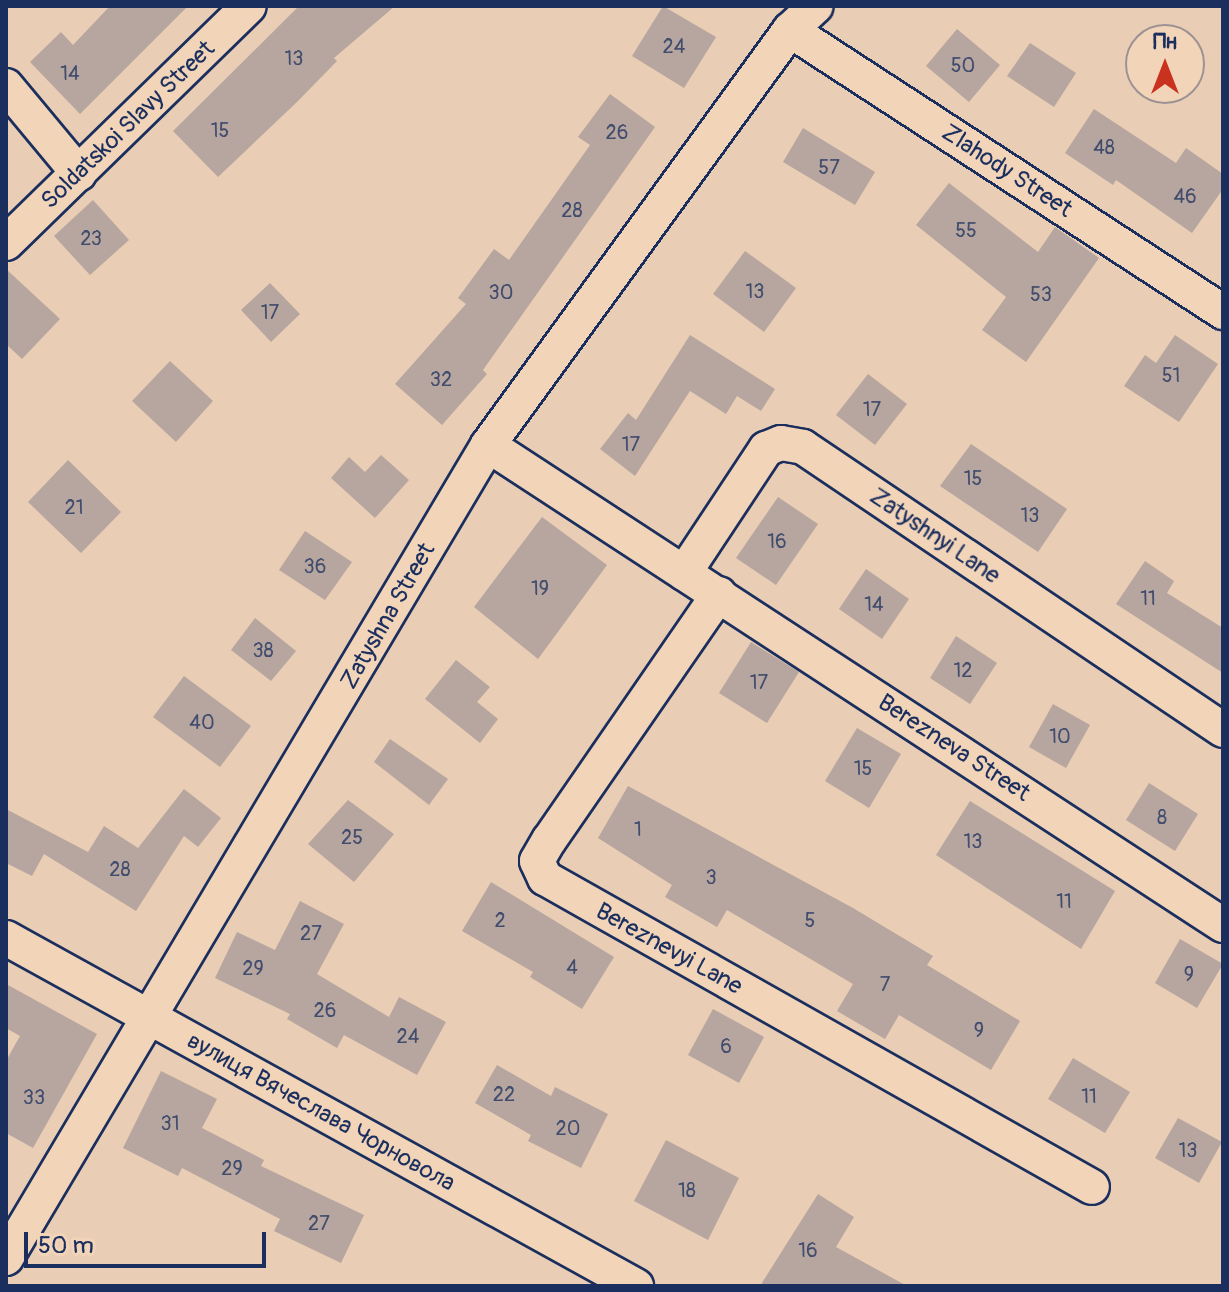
<!DOCTYPE html>
<meta charset="utf-8">
<style>
body{margin:0}
#map{position:relative;width:1229px;height:1292px;overflow:hidden;background:#e9cdb4;font-family:Pangolin,sans-serif}
div>[style]{position:absolute}
[style*='--x']{left:calc(var(--x)*1px);top:calc(var(--y)*1px);width:calc(var(--w)*1px);rotate:calc(var(--a)*1deg)}
.building>*{inset:0;background:#b6a69f}
.roads{filter:drop-shadow(2px 0 #1b2f5e) drop-shadow(-2px 0 #1b2f5e) drop-shadow(0 2px #1b2f5e) drop-shadow(0 -2px #1b2f5e)}
.minor>*{height:34px;margin:-17px;padding:0 17px;transform-origin:17px;border-radius:17px;background:#f2d4b8}
span{translate:-50% -50%;white-space:nowrap;text-align:center;line-height:1.15;-webkit-text-stroke:6px #f2d4b8;paint-order:stroke}
.number-label{font-size:20px;color:#424d6e}
.number-label span{-webkit-text-stroke-width:0}
.street-label{font-size:24px;color:#1b2f5e}
.frame{position:absolute;inset:0;border:8px solid #1b2f5e;pointer-events:none}
.north{position:absolute;left:1125px;top:24px;width:80px;height:80px;box-sizing:border-box;background:#f2d4b8;border:2px solid #9c9294;border-radius:50%;rotate:0deg;font-size:22px;font-weight:700;line-height:32px;text-align:center;color:#1b2f5e}
.north::after{content:'';display:block;margin:auto;width:28px;height:36px;background:#c8321e;clip-path:polygon(50% 0,100% 100%,50% 72%,0 100%)}
.scale{position:absolute;left:24px;top:1232px;width:242px;height:36px;box-sizing:border-box;border:4px solid #1b2f5e;border-top:0;padding-left:10px;font-size:24px;line-height:28px;white-space:nowrap;color:#1b2f5e;-webkit-text-stroke:6px #f2d4b8;paint-order:stroke}
</style>
<div id="map">
<div class="building">
<i style="clip-path:polygon(110px 6px,188px 6px,80px 114px,30px 62px,61px 32px,73px 45px)"></i>
<i style="clip-path:polygon(299px 6px,395px 6px,334px 58px,337px 61px,298px 101px,218px 177px,173px 131px)"></i>
<i style="clip-path:polygon(663px 6px,716px 37px,684px 88px,632px 56px)"></i>
<i style="clip-path:polygon(957px 29px,1000px 65px,969px 102px,926px 66px)"></i>
<i style="clip-path:polygon(1030px 43px,1076px 73px,1054px 107px,1007px 76px)"></i>
<i style="clip-path:polygon(610px 94px,655px 127px,483px 370px,487px 374px,442px 425px,395px 384px,466px 304px,458px 298px,494px 249px,509px 260px,590px 145px,578px 137px)"></i>
<i style="clip-path:polygon(1094px 109px,1176px 163px,1186px 148px,1223px 174px,1223px 189px,1192px 233px,1116px 180px,1113px 185px,1065px 153px)"></i>
<i style="clip-path:polygon(803px 128px,875px 172px,855px 205px,783px 162px)"></i>
<i style="clip-path:polygon(949px 183px,1038px 252px,1055px 227px,1099px 258px,1026px 362px,982px 330px,1006px 297px,916px 225px)"></i>
<i style="clip-path:polygon(93px 200px,129px 240px,90px 275px,54px 236px)"></i>
<i style="clip-path:polygon(745px 251px,796px 288px,764px 332px,713px 294px)"></i>
<i style="clip-path:polygon(6px 269px,60px 319px,22px 359px,6px 344px)"></i>
<i style="clip-path:polygon(270px 283px,300px 314px,271px 342px,241px 310px)"></i>
<i style="clip-path:polygon(690px 335px,775px 389px,761px 411px,737px 396px,726px 414px,690px 391px,635px 476px,600px 449px,628px 413px,636px 420px)"></i>
<i style="clip-path:polygon(1175px 335px,1218px 364px,1179px 422px,1124px 386px,1145px 355px,1156px 363px)"></i>
<i style="clip-path:polygon(170px 361px,213px 401px,176px 442px,132px 401px)"></i>
<i style="clip-path:polygon(868px 374px,907px 404px,875px 445px,836px 415px)"></i>
<i style="clip-path:polygon(971px 444px,1067px 509px,1038px 552px,940px 486px)"></i>
<i style="clip-path:polygon(381px 455px,409px 480px,375px 518px,331px 478px,349px 457px,365px 472px)"></i>
<i style="clip-path:polygon(68px 460px,121px 512px,81px 553px,28px 502px)"></i>
<i style="clip-path:polygon(778px 497px,818px 524px,776px 585px,736px 558px)"></i>
<i style="clip-path:polygon(542px 517px,607px 565px,538px 659px,474px 607px)"></i>
<i style="clip-path:polygon(305px 531px,352px 562px,325px 600px,279px 570px)"></i>
<i style="clip-path:polygon(1145px 561px,1174px 581px,1167px 593px,1223px 628px,1223px 673px,1116px 604px)"></i>
<i style="clip-path:polygon(866px 569px,909px 599px,882px 639px,839px 609px)"></i>
<i style="clip-path:polygon(255px 618px,296px 651px,271px 681px,231px 650px)"></i>
<i style="clip-path:polygon(956px 636px,997px 663px,970px 704px,930px 678px)"></i>
<i style="clip-path:polygon(751px 642px,799px 672px,767px 723px,719px 693px)"></i>
<i style="clip-path:polygon(456px 660px,490px 687px,477px 702px,498px 719px,480px 743px,425px 699px)"></i>
<i style="clip-path:polygon(184px 676px,251px 726px,220px 767px,153px 717px)"></i>
<i style="clip-path:polygon(1053px 704px,1090px 725px,1066px 768px,1029px 747px)"></i>
<i style="clip-path:polygon(857px 728px,901px 754px,869px 808px,825px 781px)"></i>
<i style="clip-path:polygon(390px 739px,448px 779px,429px 805px,374px 762px)"></i>
<i style="clip-path:polygon(1149px 783px,1198px 814px,1175px 851px,1126px 820px)"></i>
<i style="clip-path:polygon(628px 786px,853px 908px,933px 956px,927px 965px,1020px 1021px,991px 1070px,899px 1015px,885px 1039px,837px 1011px,853px 984px,727px 910px,717px 927px,665px 897px,672px 885px,598px 838px)"></i>
<i style="clip-path:polygon(184px 789px,221px 818px,198px 847px,184px 836px,136px 911px,44px 854px,32px 876px,6px 863px,6px 809px,88px 852px,104px 826px,138px 848px)"></i>
<i style="clip-path:polygon(348px 800px,394px 834px,354px 882px,308px 844px)"></i>
<i style="clip-path:polygon(970px 801px,1115px 891px,1081px 949px,936px 855px)"></i>
<i style="clip-path:polygon(491px 882px,614px 957px,582px 1009px,530px 977px,533px 972px,462px 931px)"></i>
<i style="clip-path:polygon(300px 901px,344px 924px,317px 974px,389px 1017px,399px 997px,446px 1022px,417px 1075px,344px 1035px,337px 1048px,287px 1019px,290px 1014px,215px 978px,237px 932px,275px 950px)"></i>
<i style="clip-path:polygon(1180px 939px,1223px 964px,1197px 1008px,1155px 983px)"></i>
<i style="clip-path:polygon(6px 984px,97px 1034px,33px 1148px,6px 1133px,6px 1061px,20px 1036px,6px 1028px)"></i>
<i style="clip-path:polygon(713px 1009px,764px 1037px,739px 1083px,688px 1055px)"></i>
<i style="clip-path:polygon(1073px 1058px,1130px 1092px,1105px 1133px,1048px 1099px)"></i>
<i style="clip-path:polygon(497px 1065px,551px 1096px,555px 1087px,608px 1114px,581px 1168px,528px 1141px,531px 1135px,475px 1103px)"></i>
<i style="clip-path:polygon(161px 1071px,217px 1099px,202px 1128px,264px 1160px,261px 1166px,364px 1215px,341px 1263px,274px 1231px,280px 1219px,182px 1168px,178px 1176px,123px 1148px)"></i>
<i style="clip-path:polygon(1178px 1118px,1222px 1142px,1199px 1183px,1155px 1158px)"></i>
<i style="clip-path:polygon(666px 1140px,739px 1178px,708px 1240px,634px 1201px)"></i>
<i style="clip-path:polygon(818px 1194px,854px 1217px,836px 1247px,907px 1286px,760px 1286px)"></i>
</div>
<div class="roads">
<div class="minor">
<i style="--x:790;--y:30;--w:517;--a:33.07"></i>
<i style="--x:6;--y:86;--w:114;--a:50.3"></i>
<i style="--x:6;--y:243;--w:339;--a:-44.3"></i>
<i style="--x:488;--y:445;--w:878;--a:33.15"></i>
<i style="--x:684;--y:573;--w:149;--a:-56.5"></i>
<i style="--x:766;--y:449;--w:16;--a:-22"></i>
<i style="--x:781;--y:443;--w:22;--a:10"></i>
<i style="--x:803;--y:447;--w:506;--a:33.97"></i>
<i style="--x:719;--y:594;--w:299;--a:124.6"></i>
<i style="--x:549;--y:840;--w:24;--a:120"></i>
<i style="--x:537;--y:861;--w:19;--a:65"></i>
<i style="--x:545;--y:878;--w:628;--a:29.46"></i>
<i style="--x:6;--y:938;--w:720;--a:28.92"></i>
<i style="--x:6;--y:1258;--w:945;--a:-59.34"></i>
<i style="--x:488;--y:445;--w:513;--a:-53.96"></i>
<i style="--x:790;--y:30;--w:35;--a:-43"></i>
</div>
</div>
<div class="number-label">
<span style="left:674px;top:46px">24</span>
<span style="left:294px;top:58px">13</span>
<span style="left:963px;top:65px">50</span>
<span style="left:70px;top:73px">14</span>
<span style="left:220px;top:130px">15</span>
<span style="left:617px;top:132px">26</span>
<span style="left:1104px;top:147px">48</span>
<span style="left:829px;top:167px">57</span>
<span style="left:1185px;top:196px">46</span>
<span style="left:572px;top:210px">28</span>
<span style="left:966px;top:230px">55</span>
<span style="left:91px;top:238px">23</span>
<span style="left:755px;top:291px">13</span>
<span style="left:501px;top:292px">30</span>
<span style="left:1041px;top:294px">53</span>
<span style="left:270px;top:312px">17</span>
<span style="left:1171px;top:375px">51</span>
<span style="left:441px;top:379px">32</span>
<span style="left:872px;top:409px">17</span>
<span style="left:631px;top:444px">17</span>
<span style="left:973px;top:478px">15</span>
<span style="left:74px;top:507px">21</span>
<span style="left:1030px;top:515px">13</span>
<span style="left:777px;top:541px">16</span>
<span style="left:315px;top:566px">36</span>
<span style="left:540px;top:588px">19</span>
<span style="left:1148px;top:598px">11</span>
<span style="left:874px;top:604px">14</span>
<span style="left:263px;top:650px">38</span>
<span style="left:963px;top:670px">12</span>
<span style="left:759px;top:682px">17</span>
<span style="left:202px;top:722px">40</span>
<span style="left:1060px;top:736px">10</span>
<span style="left:863px;top:768px">15</span>
<span style="left:1162px;top:817px">8</span>
<span style="left:638px;top:829px">1</span>
<span style="left:352px;top:837px">25</span>
<span style="left:973px;top:841px">13</span>
<span style="left:120px;top:869px">28</span>
<span style="left:711px;top:877px">3</span>
<span style="left:1064px;top:901px">11</span>
<span style="left:500px;top:920px">2</span>
<span style="left:810px;top:920px">5</span>
<span style="left:311px;top:933px">27</span>
<span style="left:572px;top:967px">4</span>
<span style="left:253px;top:968px">29</span>
<span style="left:1189px;top:974px">9</span>
<span style="left:885px;top:984px">7</span>
<span style="left:325px;top:1010px">26</span>
<span style="left:979px;top:1030px">9</span>
<span style="left:408px;top:1036px">24</span>
<span style="left:726px;top:1046px">6</span>
<span style="left:504px;top:1094px">22</span>
<span style="left:1089px;top:1096px">11</span>
<span style="left:34px;top:1097px">33</span>
<span style="left:170px;top:1123px">31</span>
<span style="left:568px;top:1128px">20</span>
<span style="left:1188px;top:1150px">13</span>
<span style="left:232px;top:1168px">29</span>
<span style="left:687px;top:1190px">18</span>
<span style="left:319px;top:1223px">27</span>
<span style="left:808px;top:1250px">16</span>
</div>
<div class="street-label">
<span style="left:128px;top:125px;rotate:-44deg">Soldatskoi Slavy Street</span>
<span style="left:1007px;top:171px;rotate:33deg">Zlahody Street</span>
<span style="left:935px;top:536px;rotate:34deg">Zatyshnyi Lane</span>
<span style="left:388px;top:616px;rotate:-60deg">Zatyshna Street</span>
<span style="left:954px;top:748px;rotate:33deg">Berezneva Street</span>
<span style="left:669px;top:949px;rotate:29deg">Bereznevyi Lane</span>
<span style="left:321px;top:1112px;rotate:29deg">вулиця Вячеслава Чорновола</span>
</div>
<div class="frame"></div>
<div class="north">Пн</div>
<div class="scale">50 m</div>
</div>
